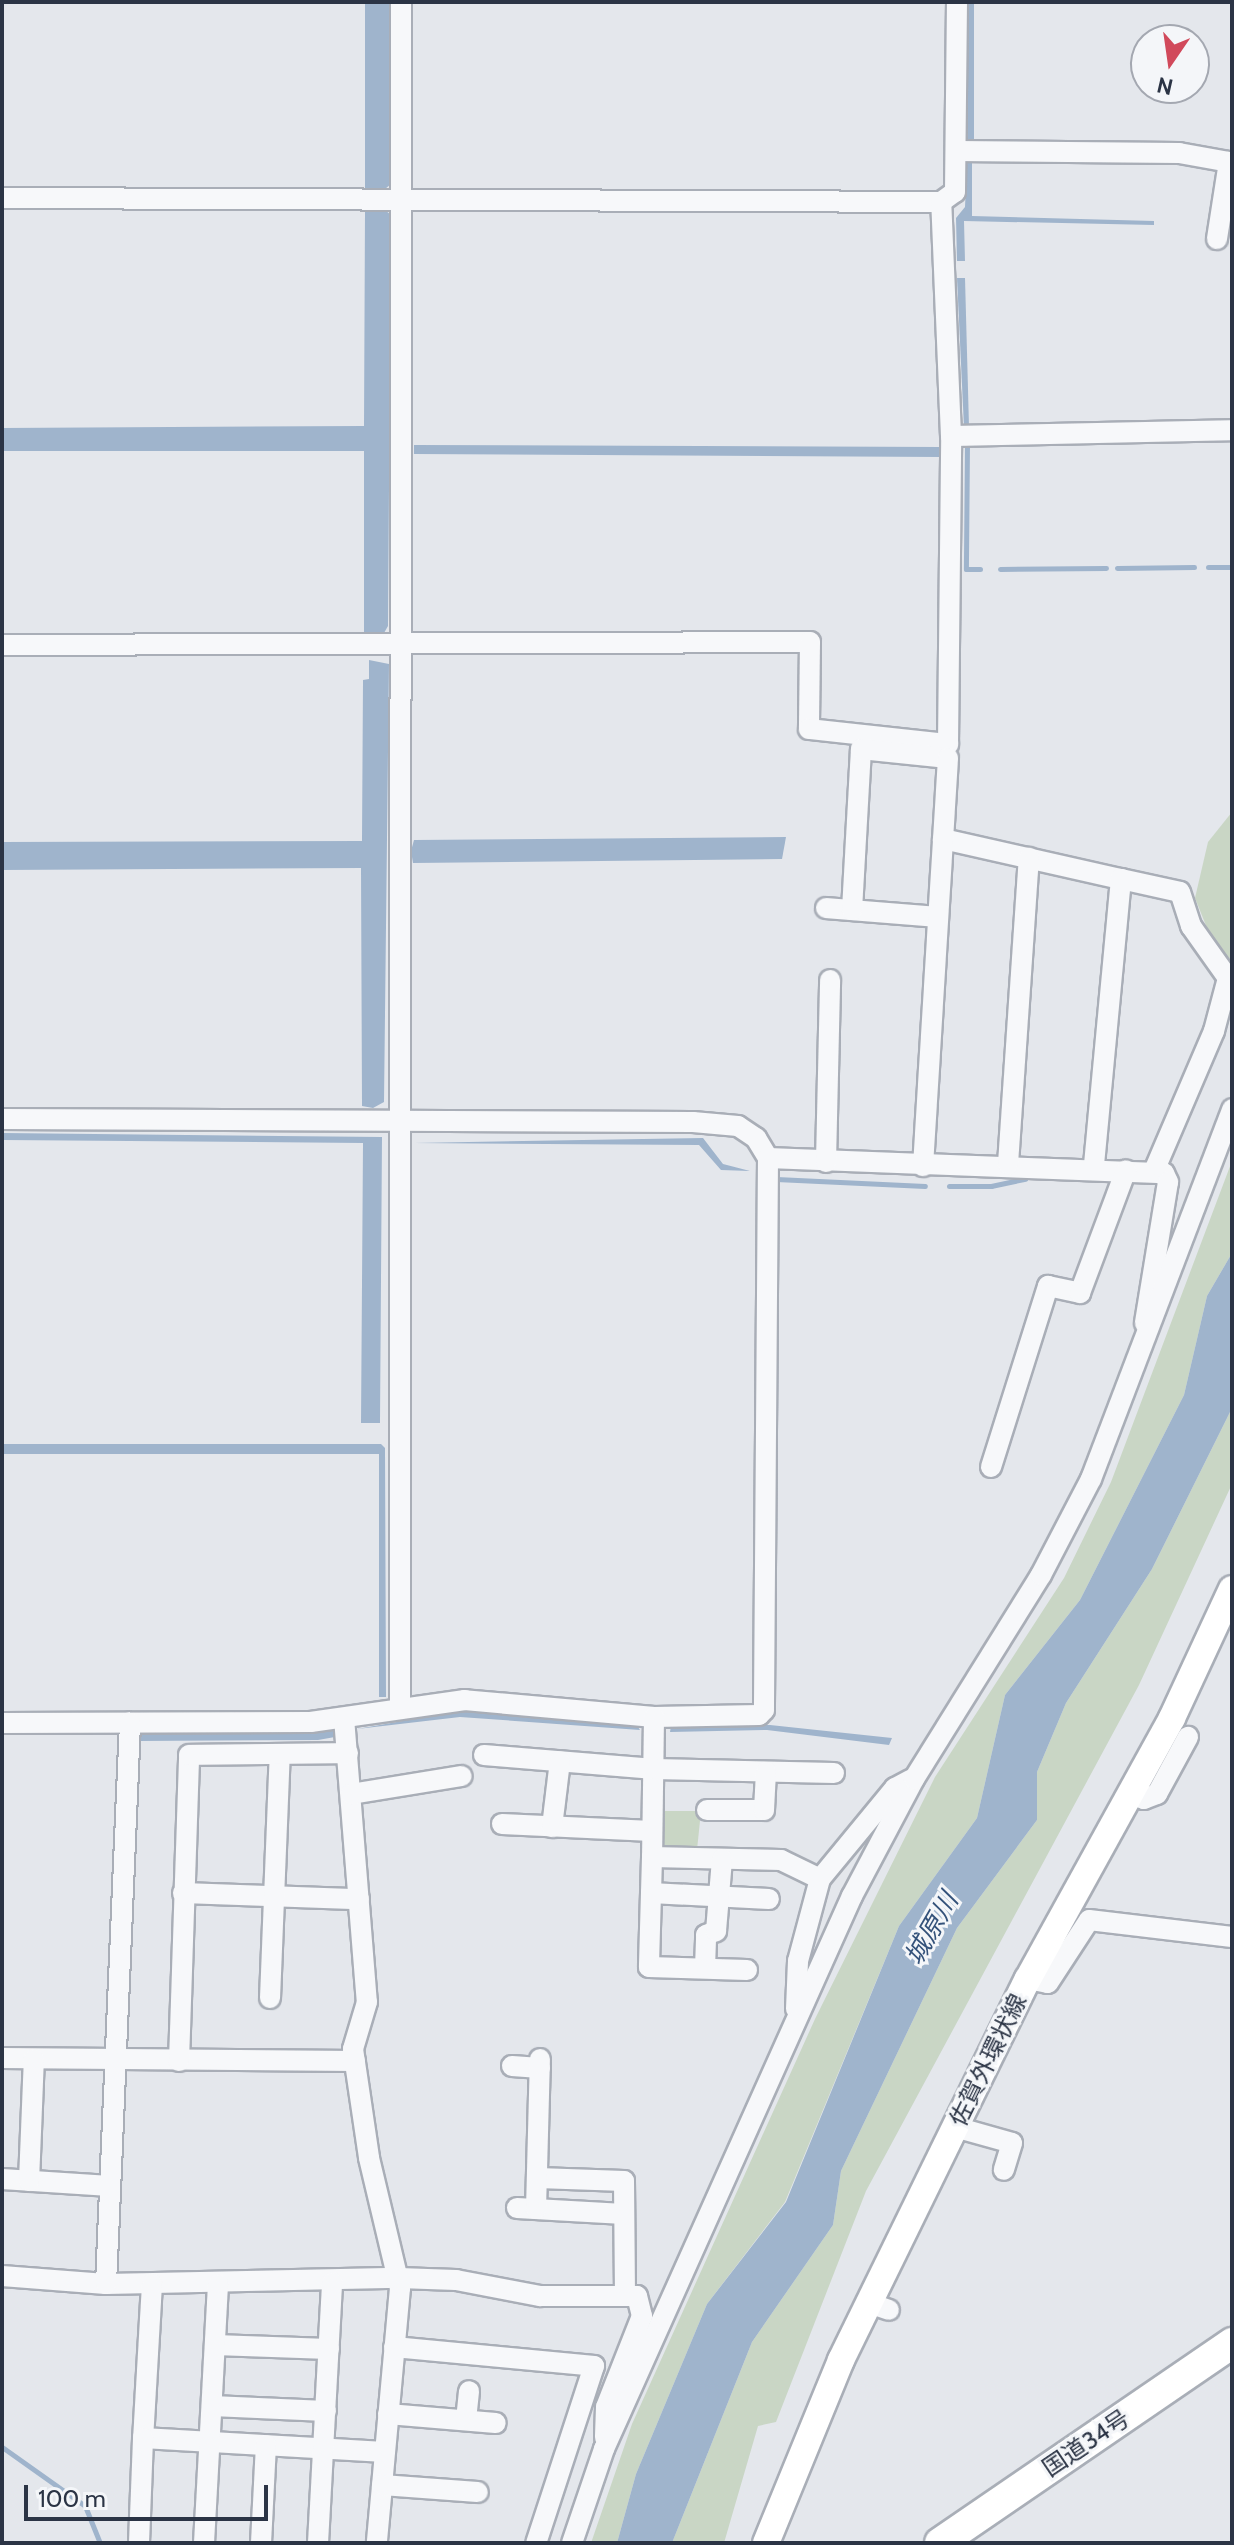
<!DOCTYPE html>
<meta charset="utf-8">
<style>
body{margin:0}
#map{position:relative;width:1234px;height:2545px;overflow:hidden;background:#e4e7ec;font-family:Cabin,"Noto Sans JP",sans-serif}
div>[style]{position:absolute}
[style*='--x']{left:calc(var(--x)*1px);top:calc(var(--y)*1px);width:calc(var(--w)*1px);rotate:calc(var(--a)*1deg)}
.green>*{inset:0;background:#c9d6c5}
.water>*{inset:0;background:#9fb4cc}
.stream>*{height:5px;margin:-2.5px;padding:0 2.5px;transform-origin:2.5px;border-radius:2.5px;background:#9fb4cc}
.roads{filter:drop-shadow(2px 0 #a9aeb7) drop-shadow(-2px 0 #a9aeb7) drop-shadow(0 2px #a9aeb7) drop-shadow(0 -2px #a9aeb7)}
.minor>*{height:20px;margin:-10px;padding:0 10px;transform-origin:10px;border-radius:10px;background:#f7f8fa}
.major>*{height:26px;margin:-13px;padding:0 13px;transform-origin:13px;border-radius:13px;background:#fff}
.highway>*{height:30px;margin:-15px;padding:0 15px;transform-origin:15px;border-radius:15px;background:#fff}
span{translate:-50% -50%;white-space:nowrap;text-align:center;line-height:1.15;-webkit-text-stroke:6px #f4f6f9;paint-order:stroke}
.street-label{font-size:24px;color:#2b3445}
.water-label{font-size:26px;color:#34527a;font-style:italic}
.frame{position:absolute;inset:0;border:4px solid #2b3445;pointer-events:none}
.north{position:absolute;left:1130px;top:24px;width:80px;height:80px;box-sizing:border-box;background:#f4f6f9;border:2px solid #a4a8b1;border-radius:50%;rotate:193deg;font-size:22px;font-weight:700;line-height:32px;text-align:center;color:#2b3445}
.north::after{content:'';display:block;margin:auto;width:28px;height:36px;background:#d1495b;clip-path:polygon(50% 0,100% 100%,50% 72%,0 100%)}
.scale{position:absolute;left:24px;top:2485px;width:244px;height:36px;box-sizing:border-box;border:4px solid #2b3445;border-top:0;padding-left:10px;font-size:24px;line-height:28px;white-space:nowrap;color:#2b3445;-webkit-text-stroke:6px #f4f6f9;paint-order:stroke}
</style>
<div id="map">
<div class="green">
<i style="clip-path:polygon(1232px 812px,1232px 956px,1230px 959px,1211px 938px,1195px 898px,1208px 842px)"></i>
<i style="clip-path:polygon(1232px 1161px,1232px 1253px,1207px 1296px,1184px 1395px,1080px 1600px,1005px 1695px,977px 1818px,899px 1926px,785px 2202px,707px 2304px,636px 2474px,617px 2543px,591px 2543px,632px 2424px,815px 2019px,935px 1777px,1064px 1578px,1111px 1482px)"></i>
<i style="clip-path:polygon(1232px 1408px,1232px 1484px,1139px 1685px,866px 2191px,776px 2422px,758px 2426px,724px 2543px,672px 2543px,752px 2342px,833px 2225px,841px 2171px,957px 1928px,1037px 1820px,1037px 1772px,1066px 1703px,1152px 1569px)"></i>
<i style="clip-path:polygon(665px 1811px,701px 1811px,697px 1850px,663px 1850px)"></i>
</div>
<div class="water">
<i style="clip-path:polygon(365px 2px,392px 2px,391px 184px,385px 189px,365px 189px)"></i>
<i style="clip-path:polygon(968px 2px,974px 2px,974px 142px,967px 142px)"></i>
<i style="clip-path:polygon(967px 162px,972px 162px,972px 216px,1154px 221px,1154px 225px,964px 221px,965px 261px,957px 261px,956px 218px,965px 207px)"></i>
<i style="clip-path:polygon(385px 210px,391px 215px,388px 626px,384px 633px,364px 633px,364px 451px,2px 451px,2px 428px,364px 426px,365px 211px)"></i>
<i style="clip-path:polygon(957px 278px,965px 278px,969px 427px,964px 427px)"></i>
<i style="clip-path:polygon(414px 445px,941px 447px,941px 457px,414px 454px)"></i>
<i style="clip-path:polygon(369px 660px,389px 664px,384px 1102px,373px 1108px,362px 1106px,361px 868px,2px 870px,2px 842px,362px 841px,363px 680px,369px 679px)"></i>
<i style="clip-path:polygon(786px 837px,782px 859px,413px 863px,411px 851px,414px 840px)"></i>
<i style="clip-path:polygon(2px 1133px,382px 1137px,380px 1423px,361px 1423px,363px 1143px,2px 1140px)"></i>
<i style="clip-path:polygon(703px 1138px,723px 1164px,750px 1171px,721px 1170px,699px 1145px,414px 1143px)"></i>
<i style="clip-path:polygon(1232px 1253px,1232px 1408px,1152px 1569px,1066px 1703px,1037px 1772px,1037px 1820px,957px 1928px,841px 2171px,833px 2225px,752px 2342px,672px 2543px,617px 2543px,636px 2474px,707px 2304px,786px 2202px,899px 1926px,977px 1818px,1005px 1695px,1080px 1600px,1184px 1395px,1207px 1296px)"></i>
<i style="clip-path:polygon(2px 1444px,381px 1444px,385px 1448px,386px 1697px,379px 1697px,379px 1454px,2px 1454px)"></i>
<i style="clip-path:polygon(459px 1711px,638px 1727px,640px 1730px,460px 1717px,357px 1729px)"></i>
<i style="clip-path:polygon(770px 1725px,892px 1738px,889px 1745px,767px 1730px,670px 1732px,671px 1726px)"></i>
<i style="clip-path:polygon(335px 1729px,335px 1737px,318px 1740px,138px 1741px,139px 1733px)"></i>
</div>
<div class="stream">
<i style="--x:967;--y:444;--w:125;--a:90.5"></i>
<i style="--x:966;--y:569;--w:14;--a:0"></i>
<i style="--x:1208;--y:567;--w:24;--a:0"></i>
<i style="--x:1117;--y:568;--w:77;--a:-0.7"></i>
<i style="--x:1000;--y:569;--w:106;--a:-0.5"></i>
<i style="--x:776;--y:1179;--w:149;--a:2.7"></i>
<i style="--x:949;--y:1186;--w:42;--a:0"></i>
<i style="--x:991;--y:1186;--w:35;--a:-12"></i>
<i style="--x:2;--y:2447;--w:102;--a:35.4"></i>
<i style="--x:85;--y:2506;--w:40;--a:68"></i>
</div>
<div class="roads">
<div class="minor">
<i style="--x:957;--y:151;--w:222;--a:0.5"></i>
<i style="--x:1179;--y:153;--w:51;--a:10.2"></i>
<i style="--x:1229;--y:162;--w:78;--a:98.9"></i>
<i style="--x:2;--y:198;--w:939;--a:0.24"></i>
<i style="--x:941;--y:202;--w:17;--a:-36"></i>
<i style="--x:955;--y:192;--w:190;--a:-89.4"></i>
<i style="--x:951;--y:436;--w:281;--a:-1.2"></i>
<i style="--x:2;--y:645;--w:808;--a:-0.21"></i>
<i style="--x:810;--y:642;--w:87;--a:90.7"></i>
<i style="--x:809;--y:729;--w:140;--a:6.2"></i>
<i style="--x:948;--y:744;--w:308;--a:-89.4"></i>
<i style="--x:951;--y:436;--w:234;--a:-92.4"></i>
<i style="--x:943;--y:839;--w:182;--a:12.7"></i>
<i style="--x:1121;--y:879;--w:288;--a:95.4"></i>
<i style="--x:1121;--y:879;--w:60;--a:12.4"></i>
<i style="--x:1180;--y:892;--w:36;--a:72"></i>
<i style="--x:1191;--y:926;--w:64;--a:54.6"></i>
<i style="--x:1228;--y:978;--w:55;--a:104.8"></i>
<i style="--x:1214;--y:1031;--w:152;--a:113.2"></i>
<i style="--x:826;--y:908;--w:112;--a:4.6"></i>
<i style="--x:852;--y:910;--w:161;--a:-86.8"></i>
<i style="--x:861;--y:749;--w:87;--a:5.9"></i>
<i style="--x:948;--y:758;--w:409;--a:93.5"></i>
<i style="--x:2;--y:1119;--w:691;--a:0.25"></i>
<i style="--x:693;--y:1122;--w:45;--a:5.1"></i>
<i style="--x:738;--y:1126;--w:22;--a:34"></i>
<i style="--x:756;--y:1138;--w:23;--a:59"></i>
<i style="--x:768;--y:1158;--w:552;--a:90.42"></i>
<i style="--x:764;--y:1710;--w:7;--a:135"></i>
<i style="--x:759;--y:1715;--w:105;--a:178.9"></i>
<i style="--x:654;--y:1717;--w:190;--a:-174.9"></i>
<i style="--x:465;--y:1700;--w:156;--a:171.9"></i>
<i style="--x:311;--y:1722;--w:309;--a:179.8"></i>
<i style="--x:768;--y:1158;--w:396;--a:2.2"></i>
<i style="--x:1164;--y:1173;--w:10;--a:66"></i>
<i style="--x:1168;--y:1182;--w:143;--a:99.3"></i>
<i style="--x:826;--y:1162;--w:182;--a:-88.7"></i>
<i style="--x:1008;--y:1164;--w:307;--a:-86.1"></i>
<i style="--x:991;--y:1467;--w:190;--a:-72.5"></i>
<i style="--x:1048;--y:1286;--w:33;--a:12"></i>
<i style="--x:1080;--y:1293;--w:131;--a:-69.5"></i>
<i style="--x:400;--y:1709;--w:1707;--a:-89.97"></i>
<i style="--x:654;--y:1717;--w:140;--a:90.8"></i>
<i style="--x:652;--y:1857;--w:129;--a:1.3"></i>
<i style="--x:781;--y:1860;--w:43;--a:26"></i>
<i style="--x:344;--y:1718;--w:285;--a:85.4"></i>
<i style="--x:367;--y:2002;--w:49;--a:106.6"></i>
<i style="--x:353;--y:2049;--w:110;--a:81.6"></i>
<i style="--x:369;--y:2158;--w:134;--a:76.6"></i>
<i style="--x:400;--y:2288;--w:256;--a:95.2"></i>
<i style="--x:484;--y:1755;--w:171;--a:4.7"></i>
<i style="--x:654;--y:1769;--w:180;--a:1.3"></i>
<i style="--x:351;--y:1794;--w:112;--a:-9.2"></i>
<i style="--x:1129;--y:1794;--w:16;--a:18"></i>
<i style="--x:1144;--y:1799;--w:14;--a:-21"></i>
<i style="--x:1157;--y:1794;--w:65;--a:-61.5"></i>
<i style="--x:707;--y:1810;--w:57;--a:0"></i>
<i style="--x:764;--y:1810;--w:38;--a:-87"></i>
<i style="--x:502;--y:1824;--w:150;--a:2.7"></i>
<i style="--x:552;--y:1827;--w:66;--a:-83.1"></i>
<i style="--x:652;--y:1857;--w:110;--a:91.6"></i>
<i style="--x:649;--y:1967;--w:98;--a:1.8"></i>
<i style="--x:183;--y:1893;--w:176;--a:2"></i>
<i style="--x:651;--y:1893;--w:118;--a:2.9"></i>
<i style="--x:705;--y:1968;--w:33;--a:-88"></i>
<i style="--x:706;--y:1935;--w:11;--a:-22"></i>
<i style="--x:716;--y:1931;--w:72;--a:-85.2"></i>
<i style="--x:1028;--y:1979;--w:20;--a:11"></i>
<i style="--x:1048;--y:1983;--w:75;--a:-56.9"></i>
<i style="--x:1089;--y:1920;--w:144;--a:6.8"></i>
<i style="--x:270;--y:1998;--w:244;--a:-87.7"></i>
<i style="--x:796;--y:2009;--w:48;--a:-87.6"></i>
<i style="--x:798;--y:1961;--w:85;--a:-75"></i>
<i style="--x:820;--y:1879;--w:118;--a:-50.5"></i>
<i style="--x:895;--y:1788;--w:17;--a:-28"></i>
<i style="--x:2;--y:2058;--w:353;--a:0.5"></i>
<i style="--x:179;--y:2061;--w:306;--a:-88.1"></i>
<i style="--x:189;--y:1755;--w:159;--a:-0.7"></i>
<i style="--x:512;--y:2066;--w:28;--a:4"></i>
<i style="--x:955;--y:2127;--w:59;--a:15.7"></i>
<i style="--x:1012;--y:2143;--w:28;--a:107"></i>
<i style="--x:538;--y:2178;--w:86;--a:2"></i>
<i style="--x:624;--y:2181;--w:113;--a:89.5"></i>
<i style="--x:2;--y:2179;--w:108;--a:3.7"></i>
<i style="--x:29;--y:2181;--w:122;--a:-87.7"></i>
<i style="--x:517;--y:2208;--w:107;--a:3.2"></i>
<i style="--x:536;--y:2209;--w:150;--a:-88.5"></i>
<i style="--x:2;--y:2276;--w:104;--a:4.4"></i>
<i style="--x:106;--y:2284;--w:293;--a:-1.2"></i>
<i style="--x:399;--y:2278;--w:57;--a:2"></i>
<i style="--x:456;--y:2280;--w:86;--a:10.8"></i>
<i style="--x:540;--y:2296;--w:97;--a:0"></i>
<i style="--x:637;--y:2296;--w:21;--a:76"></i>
<i style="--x:642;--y:2316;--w:98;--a:111.6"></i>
<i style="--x:606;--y:2407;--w:30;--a:92"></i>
<i style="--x:106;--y:2284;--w:562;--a:-87.55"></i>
<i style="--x:152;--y:2284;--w:154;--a:93.3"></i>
<i style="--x:143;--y:2438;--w:242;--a:3.3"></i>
<i style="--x:869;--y:2303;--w:21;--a:19"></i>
<i style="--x:215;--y:2345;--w:114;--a:2"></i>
<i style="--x:394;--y:2347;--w:201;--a:5.4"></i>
<i style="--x:594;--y:2366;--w:186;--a:108.1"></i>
<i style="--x:212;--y:2406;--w:114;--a:2.5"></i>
<i style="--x:388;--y:2414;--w:108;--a:4.8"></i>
<i style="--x:466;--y:2420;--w:29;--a:-84"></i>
<i style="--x:382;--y:2485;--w:96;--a:4.2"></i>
<i style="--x:139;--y:2543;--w:105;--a:-87.8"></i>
<i style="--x:204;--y:2543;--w:259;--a:-86.9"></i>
<i style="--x:261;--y:2543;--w:98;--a:-87.1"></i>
<i style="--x:318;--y:2543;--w:261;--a:-86.9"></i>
<i style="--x:572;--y:2543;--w:99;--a:-71.2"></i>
<i style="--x:604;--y:2449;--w:606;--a:-65.85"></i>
<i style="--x:852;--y:1896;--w:132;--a:-62.1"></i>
<i style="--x:914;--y:1779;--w:240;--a:-58.1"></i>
<i style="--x:1041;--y:1575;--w:108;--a:-62.5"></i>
<i style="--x:1091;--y:1479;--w:396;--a:-69.1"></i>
</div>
<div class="major">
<i style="--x:766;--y:2543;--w:198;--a:-67.7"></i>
<i style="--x:841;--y:2360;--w:424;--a:-63.9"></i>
<i style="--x:1028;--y:1979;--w:298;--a:-61.1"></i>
<i style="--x:1172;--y:1718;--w:142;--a:-65.1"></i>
</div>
<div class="highway">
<i style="--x:940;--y:2543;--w:354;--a:-34.4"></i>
</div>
</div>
<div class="street-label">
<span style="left:988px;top:2060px;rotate:-64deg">佐賀外環状線</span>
<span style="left:1086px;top:2443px;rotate:-34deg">国道34号</span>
</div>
<div class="water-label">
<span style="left:932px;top:1929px;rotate:-60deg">城原川</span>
</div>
<div class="frame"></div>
<div class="north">N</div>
<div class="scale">100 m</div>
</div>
